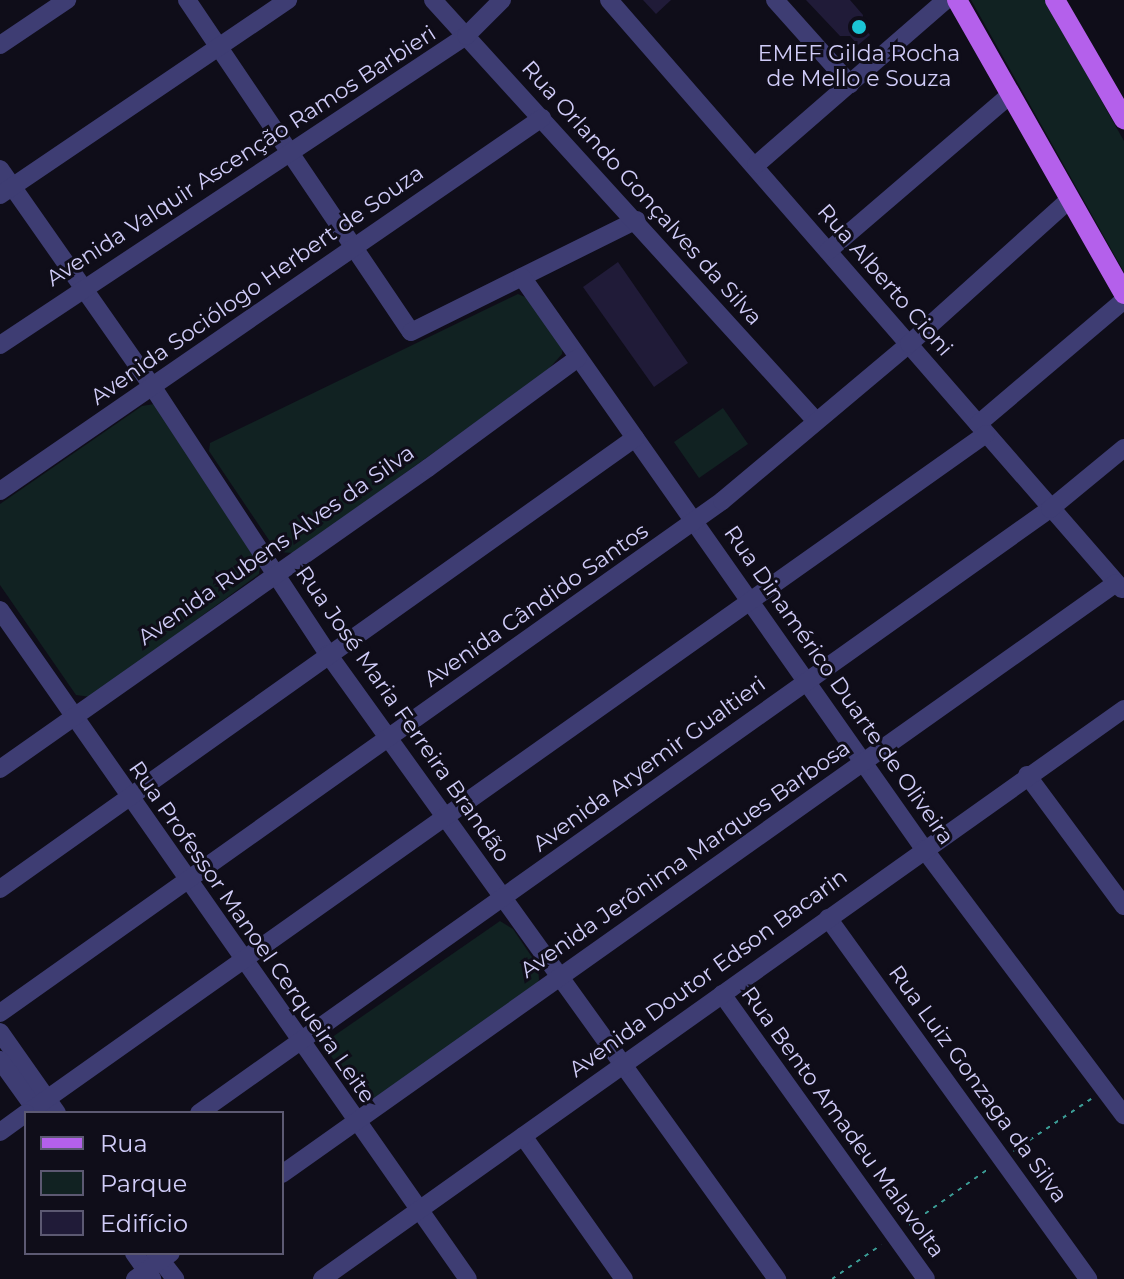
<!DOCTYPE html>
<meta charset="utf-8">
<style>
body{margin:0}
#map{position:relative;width:1124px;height:1279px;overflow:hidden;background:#0f0d19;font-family:Montserrat,sans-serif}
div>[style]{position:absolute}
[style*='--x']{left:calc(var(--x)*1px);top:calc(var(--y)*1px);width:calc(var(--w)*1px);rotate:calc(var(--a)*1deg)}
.green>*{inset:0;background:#122}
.building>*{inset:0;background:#201b38}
.path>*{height:2px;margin-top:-1px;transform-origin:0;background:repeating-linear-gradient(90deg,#3b9d96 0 4px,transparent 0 10px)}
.minor>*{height:18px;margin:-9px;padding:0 9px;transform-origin:9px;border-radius:9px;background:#3e3d73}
.major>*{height:20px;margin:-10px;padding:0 10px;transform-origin:10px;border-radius:10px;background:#b460eb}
.dots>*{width:22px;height:22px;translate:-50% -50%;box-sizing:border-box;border:4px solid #0f0d19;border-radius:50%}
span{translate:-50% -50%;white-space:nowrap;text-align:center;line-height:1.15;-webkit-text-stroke:6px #0f0d19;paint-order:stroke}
.poi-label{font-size:22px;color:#d0ccf8}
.street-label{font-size:22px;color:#d0ccf8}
.legend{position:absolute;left:24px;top:1111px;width:260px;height:144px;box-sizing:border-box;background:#0f0d19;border:2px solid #5c5972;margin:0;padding:10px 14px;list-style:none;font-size:24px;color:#d0ccf8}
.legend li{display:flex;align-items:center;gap:16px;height:40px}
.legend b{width:40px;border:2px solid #5c5972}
</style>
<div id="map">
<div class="green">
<i style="clip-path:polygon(971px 0,1045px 0,1124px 141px,1124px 272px)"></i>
<i style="clip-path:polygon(518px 294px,525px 297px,563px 344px,562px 354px,546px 372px,294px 553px,277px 552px,209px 451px,210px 443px)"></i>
<i style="clip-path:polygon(154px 404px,260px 566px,259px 574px,91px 697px,76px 695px,0 585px,0 504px,142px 406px)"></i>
<i style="clip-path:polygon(723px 408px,748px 444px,699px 478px,674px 442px)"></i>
<i style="clip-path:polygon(500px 921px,513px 929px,538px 966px,539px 980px,534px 988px,370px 1101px,363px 1099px,328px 1052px,328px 1040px)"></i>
</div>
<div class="building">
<i style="clip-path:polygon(643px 0,671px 0,656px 14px)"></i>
<i style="clip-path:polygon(806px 0,850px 0,863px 15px,862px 25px,870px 35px,858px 45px,850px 36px,840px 36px)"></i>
<i style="clip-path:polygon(618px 262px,688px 363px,654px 387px,583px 287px)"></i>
</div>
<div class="path">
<i style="--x:1013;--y:1151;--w:94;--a:-33.7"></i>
<i style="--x:909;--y:1225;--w:97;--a:-35.3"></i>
<i style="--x:832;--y:1279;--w:60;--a:-34.8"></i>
</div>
<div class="minor">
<i style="--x:187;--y:0;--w:400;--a:56"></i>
<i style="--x:411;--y:332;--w:252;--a:-26.4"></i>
<i style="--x:433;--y:0;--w:568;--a:47.71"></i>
<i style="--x:609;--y:0;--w:781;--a:48.95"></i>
<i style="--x:775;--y:0;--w:113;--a:48.2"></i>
<i style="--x:0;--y:45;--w:81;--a:-33.9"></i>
<i style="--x:756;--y:165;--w:252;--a:-41"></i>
<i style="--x:0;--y:169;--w:265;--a:55"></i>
<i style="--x:152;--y:386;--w:321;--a:56.7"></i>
<i style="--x:328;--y:654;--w:770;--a:54.31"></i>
<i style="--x:0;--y:195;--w:348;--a:-34.1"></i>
<i style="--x:828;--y:251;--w:241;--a:-40.6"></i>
<i style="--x:522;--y:277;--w:699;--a:54.9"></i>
<i style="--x:924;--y:849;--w:333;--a:53.1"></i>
<i style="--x:0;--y:345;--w:559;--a:-33.55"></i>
<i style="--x:466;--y:36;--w:51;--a:-45"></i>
<i style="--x:978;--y:424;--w:192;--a:-40.3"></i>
<i style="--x:0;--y:491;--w:658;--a:-34.54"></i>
<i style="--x:0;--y:610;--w:816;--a:55.03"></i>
<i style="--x:0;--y:769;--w:523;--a:-35.12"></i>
<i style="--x:428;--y:468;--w:186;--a:-36.3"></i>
<i style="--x:1027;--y:775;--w:163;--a:53.5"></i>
<i style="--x:0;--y:889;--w:779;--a:-35.38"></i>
<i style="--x:828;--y:918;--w:445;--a:54.2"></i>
<i style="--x:722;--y:994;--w:350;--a:54.4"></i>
<i style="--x:0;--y:1013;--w:885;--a:-35.34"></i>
<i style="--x:722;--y:501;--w:244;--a:-40"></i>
<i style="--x:909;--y:344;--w:217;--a:-42"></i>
<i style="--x:0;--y:1032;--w:99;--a:54.9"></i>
<i style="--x:0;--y:1060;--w:65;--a:54.4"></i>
<i style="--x:27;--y:1113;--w:1175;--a:-35.3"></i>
<i style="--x:199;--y:1113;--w:1044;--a:-35.37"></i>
<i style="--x:1050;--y:509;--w:96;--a:-39.5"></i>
<i style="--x:0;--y:1132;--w:32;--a:-36"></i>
<i style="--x:523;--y:1136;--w:175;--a:54.8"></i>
<i style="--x:282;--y:1174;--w:1022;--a:-35.32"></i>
<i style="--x:134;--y:1253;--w:32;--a:55"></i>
<i style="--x:155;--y:1253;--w:33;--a:52"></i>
<i style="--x:135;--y:1279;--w:44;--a:-35.8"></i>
<i style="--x:322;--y:1279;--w:984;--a:-35.4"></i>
</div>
<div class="major">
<i style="--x:957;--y:0;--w:338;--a:60.4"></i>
<i style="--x:1055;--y:0;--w:138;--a:59.9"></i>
</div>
<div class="dots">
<i style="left:859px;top:27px;background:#1bc5d5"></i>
</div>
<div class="poi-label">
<span style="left:859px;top:66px">EMEF Gilda Rocha<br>de Mello e Souza</span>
</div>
<div class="street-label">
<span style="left:241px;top:156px;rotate:-33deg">Avenida Valquir Ascenção Ramos Barbieri</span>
<span style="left:642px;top:193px;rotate:48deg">Rua Orlando Gonçalves da Silva</span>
<span style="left:885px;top:280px;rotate:49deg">Rua Alberto Cioni</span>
<span style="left:257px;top:285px;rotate:-35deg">Avenida Sociólogo Herbert de Souza</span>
<span style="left:276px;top:545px;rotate:-35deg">Avenida Rubens Alves da Silva</span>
<span style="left:536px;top:605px;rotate:-35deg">Avenida Cândido Santos</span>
<span style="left:839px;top:685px;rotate:55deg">Rua Dinamérico Duarte de Oliveira</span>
<span style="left:403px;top:714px;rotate:55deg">Rua José Maria Ferreira Brandão</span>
<span style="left:649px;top:764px;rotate:-36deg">Avenida Aryemir Gualtieri</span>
<span style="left:685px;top:859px;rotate:-35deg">Avenida Jerônima Marques Barbosa</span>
<span style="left:252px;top:932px;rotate:55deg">Rua Professor Manoel Cerqueira Leite</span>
<span style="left:708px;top:973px;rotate:-36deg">Avenida Doutor Edson Bacarin</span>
<span style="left:978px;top:1084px;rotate:54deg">Rua Luiz Gonzaga da Silva</span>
<span style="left:843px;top:1122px;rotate:54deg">Rua Bento Amadeu Malavolta</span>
</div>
<ul class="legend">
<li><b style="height:10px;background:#b460eb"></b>Rua</li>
<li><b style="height:22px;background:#122"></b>Parque</li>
<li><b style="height:22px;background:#201b38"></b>Edifício</li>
</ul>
</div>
